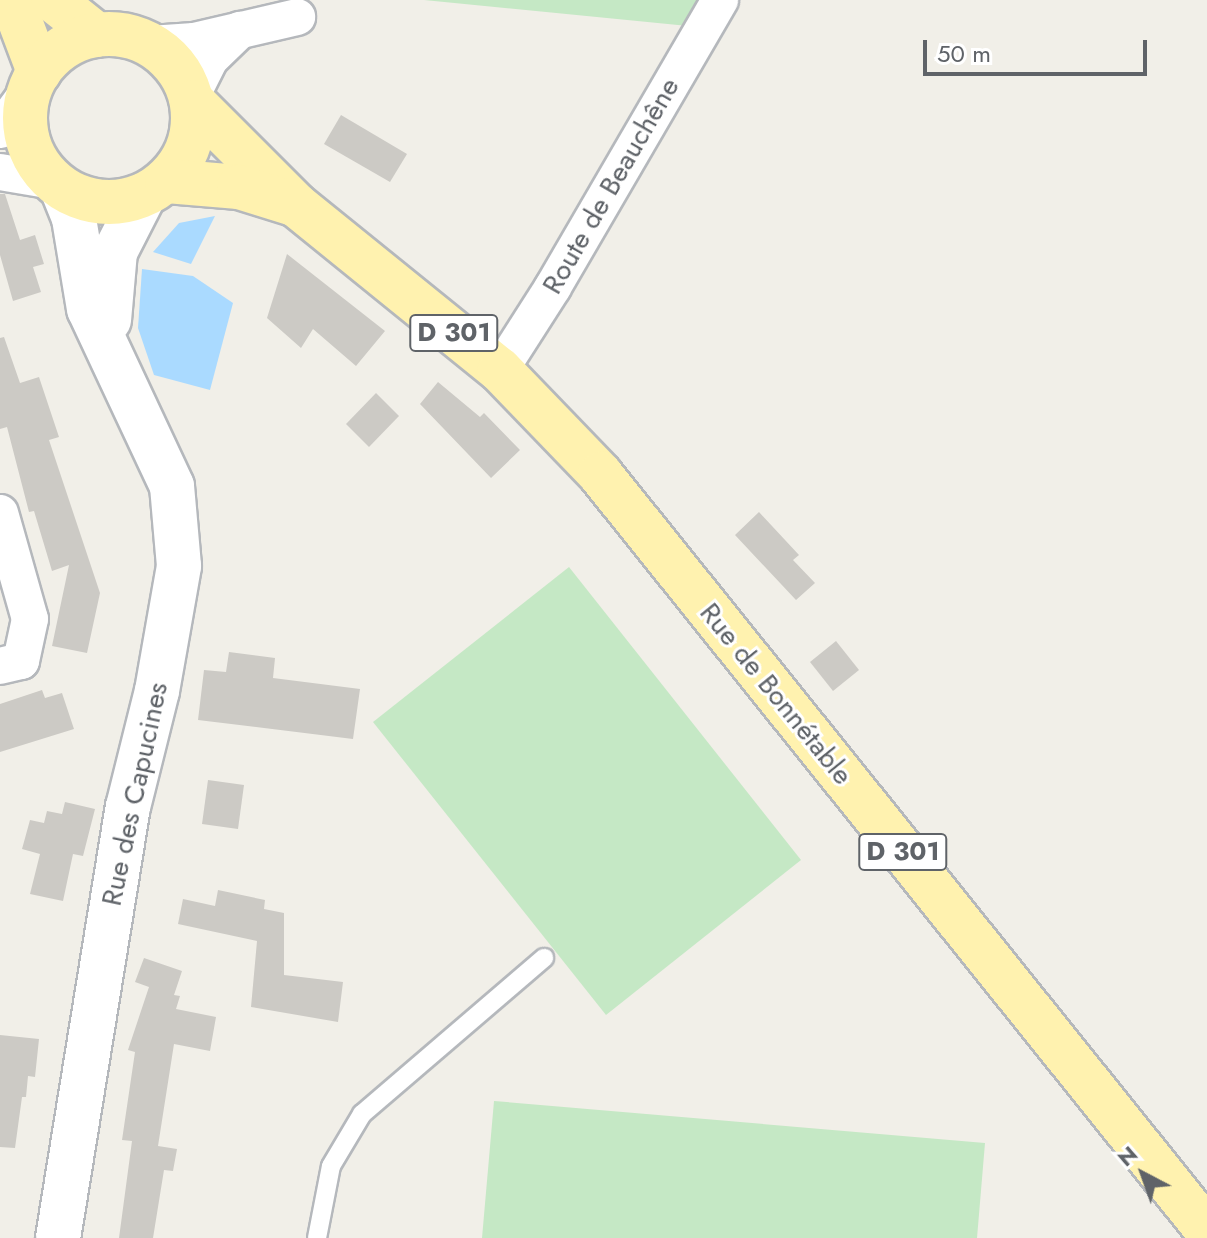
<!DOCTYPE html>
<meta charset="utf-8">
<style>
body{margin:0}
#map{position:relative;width:1207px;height:1238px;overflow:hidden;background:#f1efe8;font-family:Jost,sans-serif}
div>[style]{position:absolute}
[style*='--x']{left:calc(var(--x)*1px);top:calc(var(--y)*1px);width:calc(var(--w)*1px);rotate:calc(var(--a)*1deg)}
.green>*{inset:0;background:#c5e8c5}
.water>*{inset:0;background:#aadaff}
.building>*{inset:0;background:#cccac5}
.roads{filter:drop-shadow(2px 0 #b5b8bc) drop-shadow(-2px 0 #b5b8bc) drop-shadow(0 2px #b5b8bc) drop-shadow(0 -2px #b5b8bc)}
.service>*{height:18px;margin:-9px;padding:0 9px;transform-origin:9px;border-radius:9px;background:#fff}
.minor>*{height:36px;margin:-18px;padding:0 18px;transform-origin:18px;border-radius:18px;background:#fff}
.tertiary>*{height:44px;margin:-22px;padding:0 22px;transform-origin:22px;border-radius:22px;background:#fff}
.primary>*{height:44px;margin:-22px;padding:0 22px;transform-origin:22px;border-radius:22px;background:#fff2af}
.primary>.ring{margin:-22px;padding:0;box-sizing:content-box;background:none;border:44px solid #fff2af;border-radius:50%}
span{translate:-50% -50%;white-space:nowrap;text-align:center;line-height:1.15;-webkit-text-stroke:6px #fff;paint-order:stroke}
.shield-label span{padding:2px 6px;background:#fff;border:2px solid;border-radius:6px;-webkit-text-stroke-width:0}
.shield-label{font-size:26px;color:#5f6368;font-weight:700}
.street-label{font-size:28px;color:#5f6368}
.north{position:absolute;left:1103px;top:1134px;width:80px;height:80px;-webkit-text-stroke:6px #fff;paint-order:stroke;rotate:319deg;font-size:22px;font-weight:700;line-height:32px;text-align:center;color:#5f6368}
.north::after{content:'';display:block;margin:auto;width:28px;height:36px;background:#5f6368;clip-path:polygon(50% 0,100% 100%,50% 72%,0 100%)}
.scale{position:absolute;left:923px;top:40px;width:224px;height:36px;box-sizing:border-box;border:4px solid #5f6368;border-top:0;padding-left:10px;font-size:24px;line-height:28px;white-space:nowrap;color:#5f6368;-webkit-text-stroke:6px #fff;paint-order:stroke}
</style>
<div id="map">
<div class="green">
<i style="clip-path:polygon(424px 0,703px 0,688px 26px)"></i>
<i style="clip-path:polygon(569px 567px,801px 860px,606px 1015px,373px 722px)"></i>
<i style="clip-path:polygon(494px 1101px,985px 1143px,977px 1238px,482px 1238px)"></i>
</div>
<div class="water">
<i style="clip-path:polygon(215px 216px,191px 264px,153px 252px,179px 223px)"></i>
<i style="clip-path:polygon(142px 269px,193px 276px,233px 303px,210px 390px,154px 375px,138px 328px)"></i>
</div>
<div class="building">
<i style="clip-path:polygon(341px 115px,407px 154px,390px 182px,324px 144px)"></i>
<i style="clip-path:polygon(0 194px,5px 194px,20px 240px,35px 235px,44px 264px,33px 267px,41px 292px,13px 301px,0 255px)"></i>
<i style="clip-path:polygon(287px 254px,385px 331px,356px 366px,313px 329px,301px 348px,267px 318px)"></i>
<i style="clip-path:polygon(4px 337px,20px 383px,39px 377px,59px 437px,49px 440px,100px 593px,87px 653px,52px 646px,69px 565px,52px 571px,34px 511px,29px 512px,7px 427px,0 429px,0 338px)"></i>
<i style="clip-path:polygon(438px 382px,480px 417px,484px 413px,520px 450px,491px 478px,420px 404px)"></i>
<i style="clip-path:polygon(376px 393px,399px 416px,369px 447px,346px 424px)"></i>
<i style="clip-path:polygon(759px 512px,799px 555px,793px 560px,815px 583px,796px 600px,735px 535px)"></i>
<i style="clip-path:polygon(836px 641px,859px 670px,833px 691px,810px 662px)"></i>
<i style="clip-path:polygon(229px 652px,275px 658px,273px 678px,360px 689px,353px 739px,198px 720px,204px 670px,226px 672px)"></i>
<i style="clip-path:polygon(42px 690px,45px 698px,62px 693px,74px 729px,0 752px,0 704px)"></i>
<i style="clip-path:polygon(208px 780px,244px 785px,238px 829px,202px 824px)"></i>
<i style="clip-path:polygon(65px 802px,95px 809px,83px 856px,73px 854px,63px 901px,30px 894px,40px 854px,22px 849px,30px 820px,44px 823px,47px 811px,62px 814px)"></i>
<i style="clip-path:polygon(218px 890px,265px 900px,264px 909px,284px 913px,284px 975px,343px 982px,338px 1022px,251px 1007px,257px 941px,178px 924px,183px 899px,215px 906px)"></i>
<i style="clip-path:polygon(144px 958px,182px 971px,174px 995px,180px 996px,176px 1009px,216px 1017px,210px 1051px,174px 1044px,158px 1146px,177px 1149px,173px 1171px,164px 1170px,153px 1238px,119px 1238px,132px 1141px,122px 1140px,135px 1052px,128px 1050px,149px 987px,135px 982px)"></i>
<i style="clip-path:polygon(0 1035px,39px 1039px,35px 1077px,28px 1076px,26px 1097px,22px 1097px,15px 1148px,0 1147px)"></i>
</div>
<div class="roads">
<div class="service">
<i style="--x:317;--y:1238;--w:73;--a:-79"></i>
<i style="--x:331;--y:1166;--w:61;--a:-59.2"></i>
<i style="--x:362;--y:1114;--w:240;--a:-40.6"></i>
</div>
<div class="minor">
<i style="--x:150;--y:44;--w:44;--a:-3.9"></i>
<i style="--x:194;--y:41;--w:106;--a:-13.1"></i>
<i style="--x:191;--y:97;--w:42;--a:-63.4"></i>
<i style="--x:210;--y:59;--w:42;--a:-44"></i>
<i style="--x:0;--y:130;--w:51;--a:-53.8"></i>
<i style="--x:0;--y:172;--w:54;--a:9.6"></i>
<i style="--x:500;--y:370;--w:98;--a:-57.4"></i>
<i style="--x:553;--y:287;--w:332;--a:-59.8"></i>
<i style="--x:0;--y:513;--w:110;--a:74.2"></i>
<i style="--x:30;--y:619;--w:43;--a:102.1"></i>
<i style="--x:21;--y:661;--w:22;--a:167"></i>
</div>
<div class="tertiary">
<i style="--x:109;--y:320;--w:68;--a:-85"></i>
<i style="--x:115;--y:252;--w:64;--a:-63"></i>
<i style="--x:58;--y:1238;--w:437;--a:-80.8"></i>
<i style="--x:128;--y:807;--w:120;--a:-76"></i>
<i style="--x:157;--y:691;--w:127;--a:-80"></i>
<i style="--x:179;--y:566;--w:80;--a:-95"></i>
<i style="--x:172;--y:486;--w:195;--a:-115.1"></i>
<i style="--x:89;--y:309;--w:92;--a:-99.4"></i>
<i style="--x:74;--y:218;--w:32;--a:-112"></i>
</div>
<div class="primary">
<i style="--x:12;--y:0;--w:77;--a:69.4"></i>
<i style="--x:53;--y:0;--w:56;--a:38.5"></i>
<i class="ring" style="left:25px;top:34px;width:124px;height:124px"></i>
<i style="--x:193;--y:102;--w:146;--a:45"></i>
<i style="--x:296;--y:205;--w:262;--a:39"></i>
<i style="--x:500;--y:370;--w:144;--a:46.1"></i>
<i style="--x:600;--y:474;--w:970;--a:51.24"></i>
<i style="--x:167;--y:181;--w:72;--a:4.8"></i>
<i style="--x:239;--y:187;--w:58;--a:17.2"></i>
</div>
</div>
<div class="shield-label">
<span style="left:454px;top:333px">D 301</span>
<span style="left:903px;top:852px">D 301</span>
</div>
<div class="street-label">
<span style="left:611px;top:186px;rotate:-60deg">Route de Beauchêne</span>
<span style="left:776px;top:694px;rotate:51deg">Rue de Bonnétable</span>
<span style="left:135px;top:794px;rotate:-78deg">Rue des Capucines</span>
</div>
<div class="north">N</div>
<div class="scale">50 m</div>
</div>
